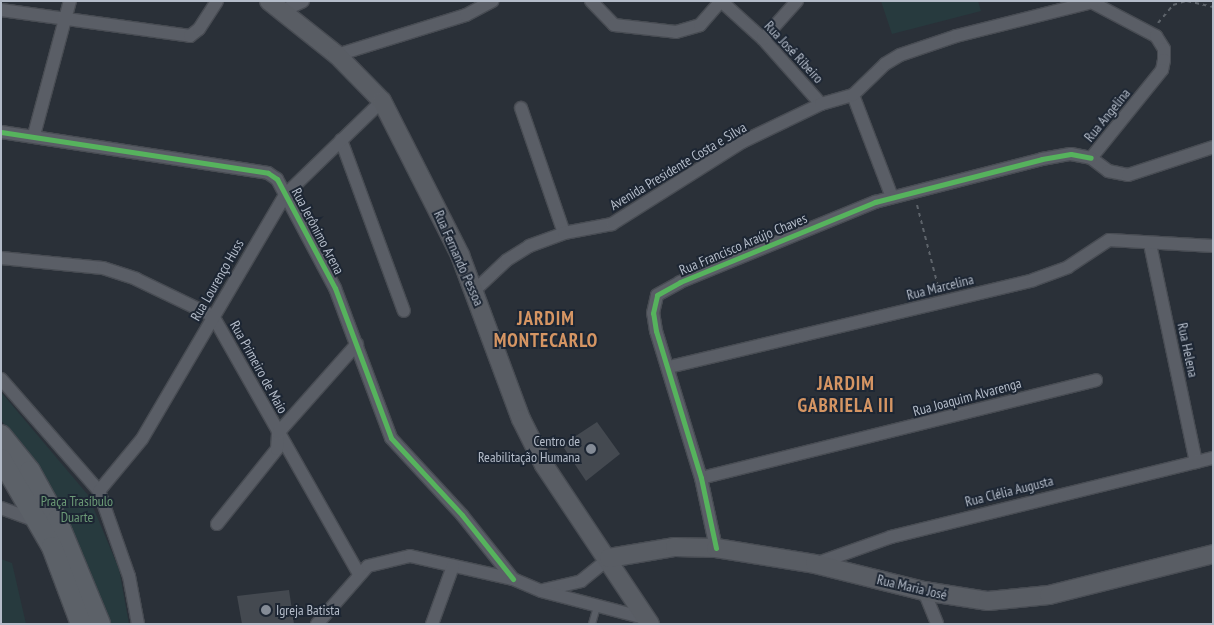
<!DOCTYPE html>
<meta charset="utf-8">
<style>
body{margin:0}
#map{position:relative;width:1214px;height:625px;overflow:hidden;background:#2a3038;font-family:"PT Sans Narrow",sans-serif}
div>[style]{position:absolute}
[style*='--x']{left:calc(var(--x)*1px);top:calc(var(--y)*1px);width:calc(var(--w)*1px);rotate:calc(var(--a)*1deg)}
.green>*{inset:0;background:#273a3e}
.building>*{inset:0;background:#444950}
.path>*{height:2px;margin-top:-1px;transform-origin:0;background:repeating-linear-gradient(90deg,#5d636a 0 4px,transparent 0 8px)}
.roads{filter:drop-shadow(1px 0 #484c53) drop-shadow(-1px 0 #484c53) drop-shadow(0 1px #484c53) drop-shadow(0 -1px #484c53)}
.lane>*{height:6px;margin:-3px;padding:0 3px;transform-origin:3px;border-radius:3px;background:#5a5e66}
.street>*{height:12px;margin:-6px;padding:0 6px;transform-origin:6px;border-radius:6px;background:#5a5e66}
.secondary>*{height:18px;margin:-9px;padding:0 9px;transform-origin:9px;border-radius:9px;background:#595d64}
.primary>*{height:20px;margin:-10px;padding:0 10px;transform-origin:10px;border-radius:10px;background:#5c6168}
.cycleway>*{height:5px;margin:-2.5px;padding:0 2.5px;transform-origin:2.5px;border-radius:2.5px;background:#56b35d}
.dots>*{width:14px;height:14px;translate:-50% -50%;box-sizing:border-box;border:2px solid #1d2633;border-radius:50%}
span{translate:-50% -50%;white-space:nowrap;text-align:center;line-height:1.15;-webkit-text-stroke:4px #1d2633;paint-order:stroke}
.street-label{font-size:14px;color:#b4bcc9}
.poi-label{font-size:14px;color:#b4bcc9}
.right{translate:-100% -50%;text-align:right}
.left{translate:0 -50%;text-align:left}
.park-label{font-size:14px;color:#6b9a76}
.district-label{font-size:19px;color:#d59563;font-weight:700;letter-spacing:1px}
.frame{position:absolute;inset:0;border:2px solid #b4bcc9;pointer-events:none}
</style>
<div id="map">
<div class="green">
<i style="clip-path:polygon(881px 1px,978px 1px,981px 11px,892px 34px)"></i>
<i style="clip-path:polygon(1px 392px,88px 495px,119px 569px,129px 624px,107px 624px,50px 486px,1px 420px)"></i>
<i style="clip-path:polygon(1px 559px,12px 563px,26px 624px,1px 624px)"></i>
</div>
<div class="building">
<i style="clip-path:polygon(597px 422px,620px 454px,586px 481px,562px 445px)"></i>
<i style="clip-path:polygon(289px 590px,294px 624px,242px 624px,237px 596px)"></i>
</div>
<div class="path">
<i style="--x:1187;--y:1;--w:27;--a:13"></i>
<i style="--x:1158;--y:23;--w:23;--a:-50"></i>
<i style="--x:1173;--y:5;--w:14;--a:-17"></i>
<i style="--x:917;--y:205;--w:88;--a:75.5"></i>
</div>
<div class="roads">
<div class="lane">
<i style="--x:592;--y:624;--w:19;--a:-74"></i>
</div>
<div class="street">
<i style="--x:591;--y:1;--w:33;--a:46"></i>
<i style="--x:614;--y:25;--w:62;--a:6.4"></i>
<i style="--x:676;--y:32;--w:25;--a:-16"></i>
<i style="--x:700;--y:25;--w:32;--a:-49"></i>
<i style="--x:721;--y:1;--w:57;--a:42.1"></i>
<i style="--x:763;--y:39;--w:87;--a:48.3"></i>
<i style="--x:1095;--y:4;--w:69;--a:27.7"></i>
<i style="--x:1156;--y:36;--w:15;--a:58"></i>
<i style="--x:1164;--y:49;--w:11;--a:90"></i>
<i style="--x:1164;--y:60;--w:10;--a:101"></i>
<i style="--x:1162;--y:70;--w:113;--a:128.9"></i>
<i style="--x:1091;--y:158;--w:21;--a:37"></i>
<i style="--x:1108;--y:171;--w:20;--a:11"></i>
<i style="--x:1128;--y:175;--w:89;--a:-18.2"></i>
<i style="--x:1;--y:10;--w:191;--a:7.8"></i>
<i style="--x:190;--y:36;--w:11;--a:-38"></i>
<i style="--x:199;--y:29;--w:33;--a:-57"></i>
<i style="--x:282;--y:11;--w:23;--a:-25"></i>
<i style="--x:763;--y:39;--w:51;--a:-48.2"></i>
<i style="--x:337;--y:55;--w:135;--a:-17.2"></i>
<i style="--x:466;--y:15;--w:30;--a:-28"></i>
<i style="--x:853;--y:95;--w:109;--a:69.1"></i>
<i style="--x:521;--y:108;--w:132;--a:71"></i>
<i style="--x:1;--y:132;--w:270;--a:8.7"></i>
<i style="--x:268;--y:173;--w:11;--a:34"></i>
<i style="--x:277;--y:179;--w:123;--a:62"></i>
<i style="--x:335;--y:288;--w:160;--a:69.5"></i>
<i style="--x:391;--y:438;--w:105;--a:47.3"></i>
<i style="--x:462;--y:515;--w:82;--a:51.4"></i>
<i style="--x:34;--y:135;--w:139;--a:-75"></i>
<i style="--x:341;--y:140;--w:182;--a:69.8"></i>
<i style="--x:1150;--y:244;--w:223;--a:78.1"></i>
<i style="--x:1;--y:258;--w:102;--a:5.6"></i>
<i style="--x:103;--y:268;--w:35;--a:18"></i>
<i style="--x:136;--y:279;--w:85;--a:25.7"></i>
<i style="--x:213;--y:316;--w:296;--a:60.5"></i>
<i style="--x:474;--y:291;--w:45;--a:-43.2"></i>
<i style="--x:507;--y:260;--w:26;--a:-32"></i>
<i style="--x:529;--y:246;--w:37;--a:-20"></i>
<i style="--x:564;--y:233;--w:49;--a:-10.6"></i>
<i style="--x:612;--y:224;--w:154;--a:-32.2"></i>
<i style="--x:742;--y:142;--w:88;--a:-25.7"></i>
<i style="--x:821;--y:104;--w:33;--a:-16"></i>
<i style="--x:853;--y:95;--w:45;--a:-44.1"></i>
<i style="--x:885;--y:64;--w:17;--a:-31"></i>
<i style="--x:900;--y:55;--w:59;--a:-18.7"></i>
<i style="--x:956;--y:36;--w:144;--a:-14"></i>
<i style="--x:669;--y:367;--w:374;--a:-13.4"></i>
<i style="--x:1033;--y:280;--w:37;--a:-20"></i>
<i style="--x:1068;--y:267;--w:49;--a:-33.4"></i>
<i style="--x:1109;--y:240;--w:104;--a:3.3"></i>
<i style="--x:1;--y:379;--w:149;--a:48.8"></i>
<i style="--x:99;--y:491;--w:90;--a:70.6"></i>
<i style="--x:129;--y:576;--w:49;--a:79.4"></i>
<i style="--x:701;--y:478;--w:407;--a:-13.9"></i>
<i style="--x:99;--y:491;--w:67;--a:-50.4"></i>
<i style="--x:142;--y:439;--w:283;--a:-59.6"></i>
<i style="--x:285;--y:195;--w:135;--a:-44.1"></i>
<i style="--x:1;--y:508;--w:38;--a:20"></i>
<i style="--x:217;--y:524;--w:96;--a:-51.3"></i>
<i style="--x:277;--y:449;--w:16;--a:-86"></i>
<i style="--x:278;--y:433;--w:119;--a:-48.4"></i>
<i style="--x:716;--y:548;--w:72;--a:-102.1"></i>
<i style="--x:701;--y:478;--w:154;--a:-107"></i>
<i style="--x:656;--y:331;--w:18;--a:-99"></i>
<i style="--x:653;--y:313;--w:18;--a:-77"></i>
<i style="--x:657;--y:295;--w:26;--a:-29"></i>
<i style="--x:680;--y:282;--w:211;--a:-22.3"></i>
<i style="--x:875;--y:202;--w:172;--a:-14.4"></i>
<i style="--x:1042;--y:159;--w:29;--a:-10"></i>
<i style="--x:1071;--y:154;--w:20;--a:11"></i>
<i style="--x:815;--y:564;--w:81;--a:-19.6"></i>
<i style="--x:891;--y:537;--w:332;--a:-13.8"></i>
<i style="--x:543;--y:590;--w:39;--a:-13"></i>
<i style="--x:581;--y:581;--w:36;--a:-39"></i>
<i style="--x:924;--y:591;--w:35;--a:68"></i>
<i style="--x:317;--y:624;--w:77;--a:-48.7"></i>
<i style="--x:368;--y:566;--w:43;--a:-13.4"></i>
<i style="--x:410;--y:556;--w:106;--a:12.6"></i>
<i style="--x:513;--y:579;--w:30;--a:23"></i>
<i style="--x:541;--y:591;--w:107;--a:14.6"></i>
<i style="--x:432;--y:624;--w:62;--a:-70.1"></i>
</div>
<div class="secondary">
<i style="--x:269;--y:1;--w:87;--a:38.5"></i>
<i style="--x:337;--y:55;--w:64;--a:45.6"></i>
<i style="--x:382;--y:101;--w:173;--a:63.1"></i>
<i style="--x:460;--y:255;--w:175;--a:69.6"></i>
<i style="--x:521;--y:419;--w:51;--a:63.4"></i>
<i style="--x:544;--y:465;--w:191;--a:56.3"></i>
<i style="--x:609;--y:558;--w:67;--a:-9.5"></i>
<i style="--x:675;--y:547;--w:41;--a:1.4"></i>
<i style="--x:716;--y:548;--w:100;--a:9.2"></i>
<i style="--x:815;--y:564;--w:112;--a:13.9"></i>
<i style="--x:924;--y:591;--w:65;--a:8.9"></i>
<i style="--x:988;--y:601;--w:61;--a:-5.6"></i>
<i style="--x:1049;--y:595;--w:169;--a:-14"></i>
</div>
<div class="primary">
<i style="--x:1;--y:435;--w:46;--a:51.1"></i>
<i style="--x:30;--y:471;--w:56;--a:61.1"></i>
<i style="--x:57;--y:520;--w:113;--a:67.5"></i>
<i style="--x:1;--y:459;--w:102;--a:59.9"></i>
<i style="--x:52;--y:547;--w:82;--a:69.4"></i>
</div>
</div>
<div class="cycleway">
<i style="--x:1;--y:132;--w:270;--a:8.7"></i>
<i style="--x:268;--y:173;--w:11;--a:34"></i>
<i style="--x:277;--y:179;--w:123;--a:62"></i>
<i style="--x:335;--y:288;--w:160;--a:69.5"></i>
<i style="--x:391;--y:438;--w:105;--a:47.3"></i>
<i style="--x:462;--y:515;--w:82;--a:51.4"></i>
<i style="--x:716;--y:548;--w:72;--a:-102.1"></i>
<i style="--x:701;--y:478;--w:154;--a:-107"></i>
<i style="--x:656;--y:331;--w:18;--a:-99"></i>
<i style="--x:653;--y:313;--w:18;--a:-77"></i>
<i style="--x:657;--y:295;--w:26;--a:-29"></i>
<i style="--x:680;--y:282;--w:211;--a:-22.3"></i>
<i style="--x:875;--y:202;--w:172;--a:-14.4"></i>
<i style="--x:1042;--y:159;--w:29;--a:-10"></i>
<i style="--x:1071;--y:154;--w:20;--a:11"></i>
</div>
<div class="dots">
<i style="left:591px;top:449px;background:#848b96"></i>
<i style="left:266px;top:610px;background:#848b96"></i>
</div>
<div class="street-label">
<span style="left:794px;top:52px;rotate:47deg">Rua José Ribeiro</span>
<span style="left:1107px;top:115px;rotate:-51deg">Rua Angelina</span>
<span style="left:678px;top:166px;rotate:-31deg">Avenida Presidente Costa e Silva</span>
<span style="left:318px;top:231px;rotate:62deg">Rua Jerônimo Arena</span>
<span style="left:743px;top:244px;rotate:-23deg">Rua Francisco Araújo Chaves</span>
<span style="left:459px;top:258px;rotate:66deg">Rua Fernando Pessoa</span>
<span style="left:217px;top:280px;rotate:-60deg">Rua Lourenço Huss</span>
<span style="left:940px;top:287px;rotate:-14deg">Rua Marcelina</span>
<span style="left:1188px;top:350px;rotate:78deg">Rua Helena</span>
<span style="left:259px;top:367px;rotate:61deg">Rua Primeiro de Maio</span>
<span style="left:967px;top:397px;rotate:-15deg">Rua Joaquim Alvarenga</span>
<span style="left:1009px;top:491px;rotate:-14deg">Rua Clélia Augusta</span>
<span style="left:912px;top:587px;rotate:13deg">Rua Maria José</span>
</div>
<div class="poi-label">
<span class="right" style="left:580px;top:449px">Centro de<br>Reabilitação Humana</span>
<span class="left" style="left:276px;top:610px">Igreja Batista</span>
</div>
<div class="park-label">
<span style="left:77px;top:509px">Praça Trasíbulo<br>Duarte</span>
</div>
<div class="district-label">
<span style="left:546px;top:330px">JARDIM<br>MONTECARLO</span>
<span style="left:846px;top:395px">JARDIM<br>GABRIELA III</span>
</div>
<div class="frame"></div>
</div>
